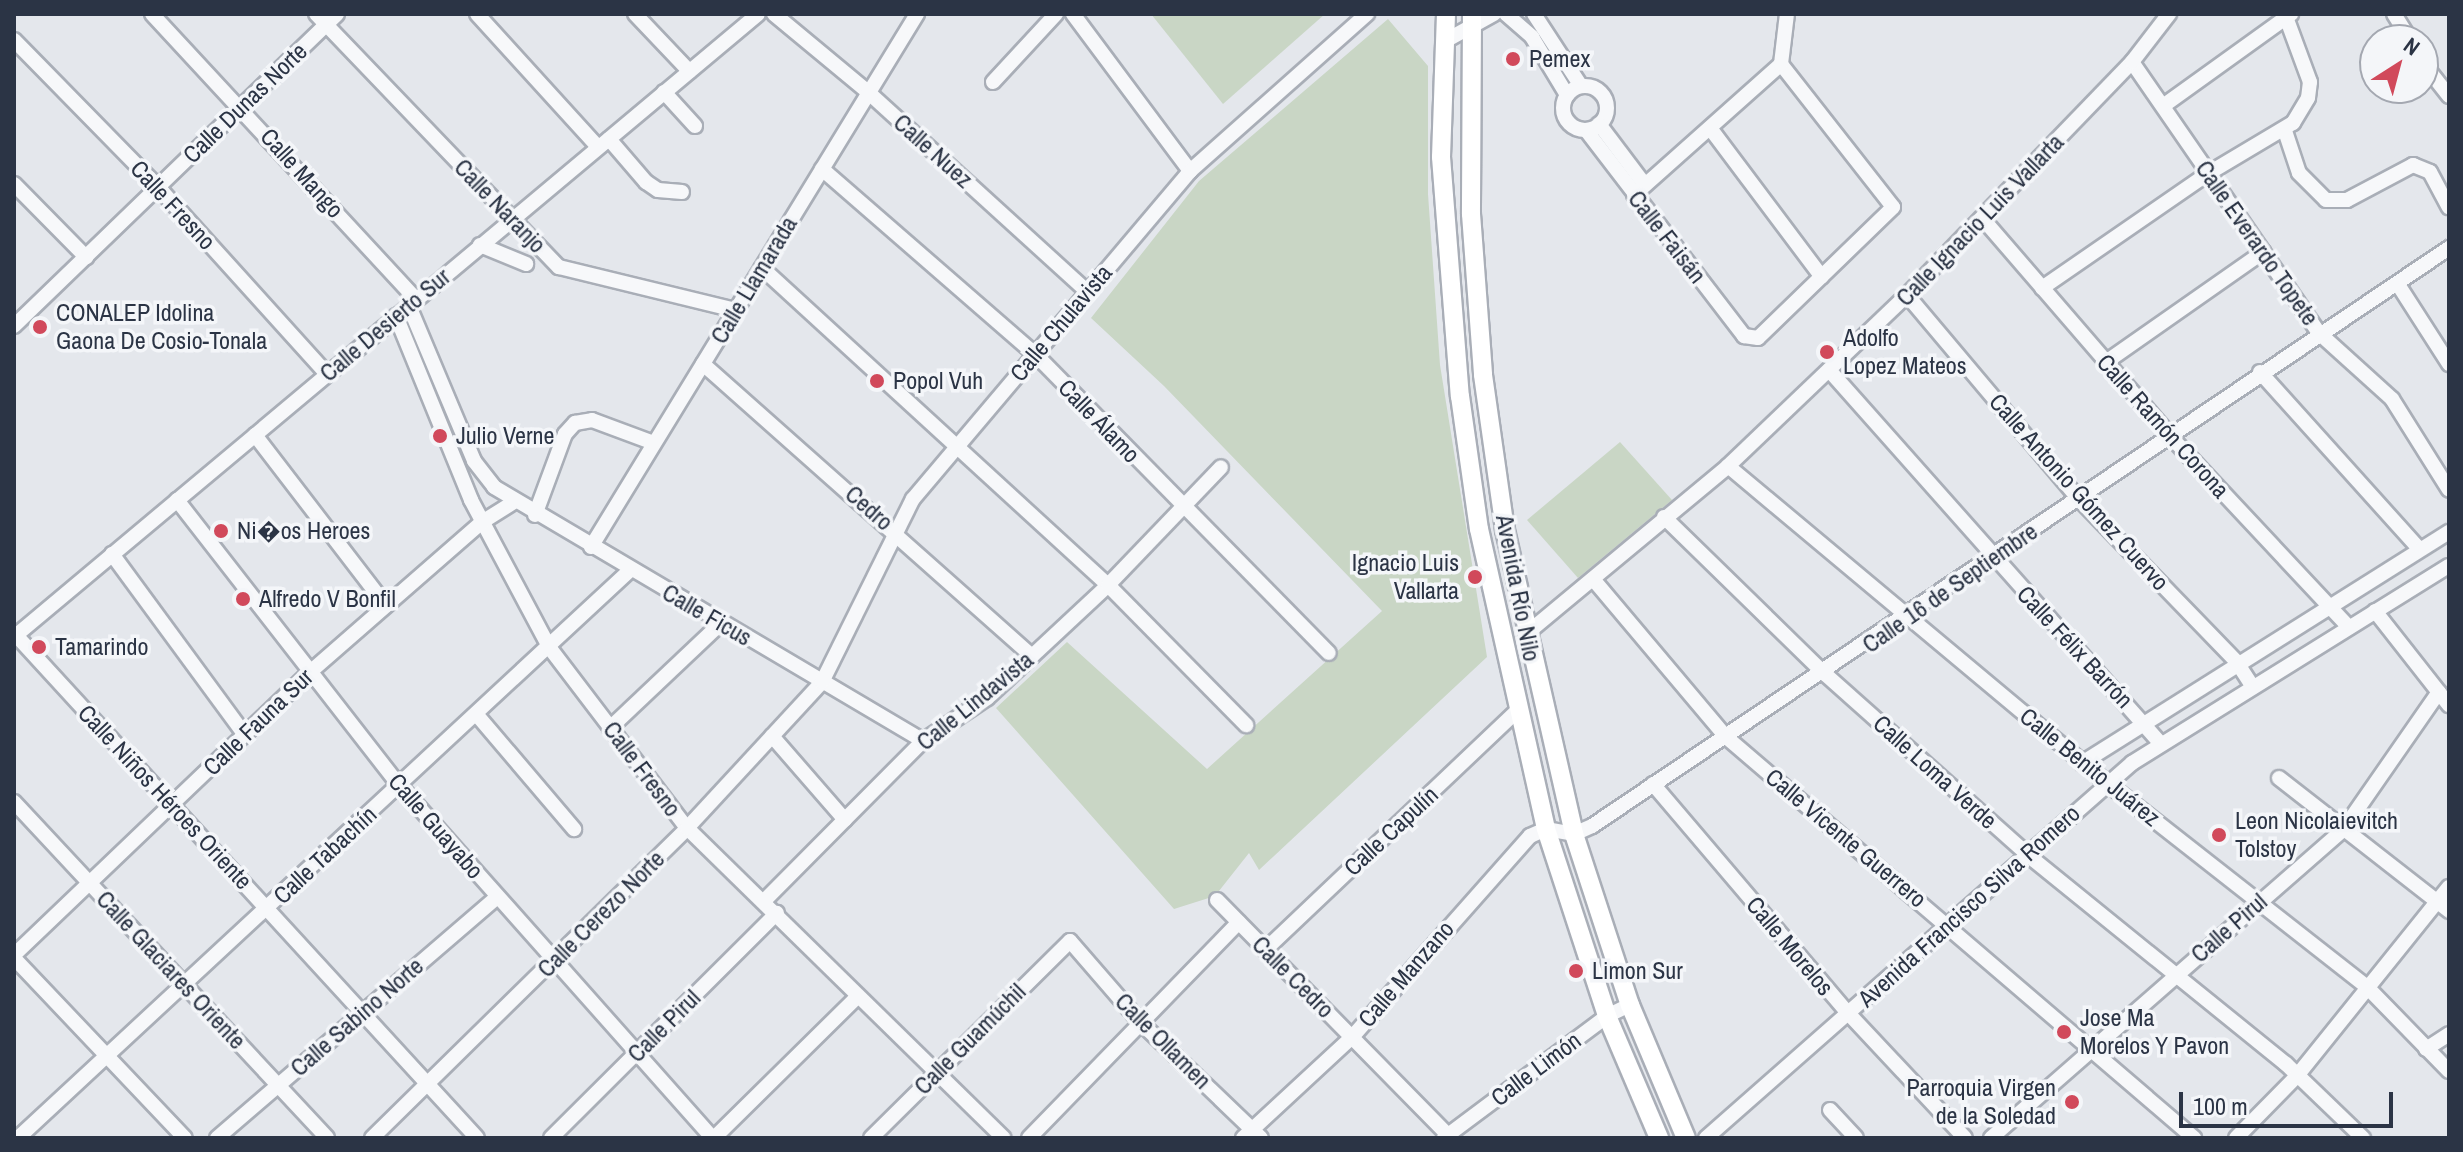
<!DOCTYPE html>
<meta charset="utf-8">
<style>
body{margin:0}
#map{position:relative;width:2463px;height:1152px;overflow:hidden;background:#e4e7ec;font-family:"Archivo Narrow",sans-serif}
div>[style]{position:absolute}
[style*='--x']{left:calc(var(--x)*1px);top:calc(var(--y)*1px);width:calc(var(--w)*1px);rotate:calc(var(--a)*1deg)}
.green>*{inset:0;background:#c9d6c5}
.roads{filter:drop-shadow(2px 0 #a9aeb7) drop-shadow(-2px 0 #a9aeb7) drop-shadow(0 2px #a9aeb7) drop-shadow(0 -2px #a9aeb7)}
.street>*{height:14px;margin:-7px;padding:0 7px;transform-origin:7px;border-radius:7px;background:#f7f8fa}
.street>.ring{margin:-7px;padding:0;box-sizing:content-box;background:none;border:14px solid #f7f8fa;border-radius:50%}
.secondary>*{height:18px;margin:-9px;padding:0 9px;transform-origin:9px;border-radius:9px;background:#fff}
.dots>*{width:22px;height:22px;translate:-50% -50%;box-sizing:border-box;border:4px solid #f4f6f9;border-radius:50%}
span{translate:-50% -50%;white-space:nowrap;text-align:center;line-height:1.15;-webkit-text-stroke:7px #f4f6f9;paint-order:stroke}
.poi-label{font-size:24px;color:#2b3445}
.left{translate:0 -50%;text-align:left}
.right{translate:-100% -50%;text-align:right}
.street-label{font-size:24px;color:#2b3445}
.frame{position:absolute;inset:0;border:16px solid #2b3445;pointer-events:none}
.north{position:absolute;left:2359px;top:24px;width:80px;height:80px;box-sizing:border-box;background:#f4f6f9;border:2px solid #a4a8b1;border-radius:50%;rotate:36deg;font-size:22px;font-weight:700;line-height:32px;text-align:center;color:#2b3445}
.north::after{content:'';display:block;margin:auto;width:28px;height:36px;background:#d1495b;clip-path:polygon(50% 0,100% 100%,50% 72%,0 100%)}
.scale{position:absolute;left:2179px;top:1092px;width:214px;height:36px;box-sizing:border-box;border:4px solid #2b3445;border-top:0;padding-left:10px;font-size:24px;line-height:28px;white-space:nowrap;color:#2b3445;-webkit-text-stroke:6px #f4f6f9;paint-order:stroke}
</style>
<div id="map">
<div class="green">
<i style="clip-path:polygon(1151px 14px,1325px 14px,1223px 104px)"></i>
<i style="clip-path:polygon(1388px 19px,1428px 66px,1428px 194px,1440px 365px,1487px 657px,1259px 870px,1249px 853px,1215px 896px,1174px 909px,996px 708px,1067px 642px,1207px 769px,1382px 611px,1164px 386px,1091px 318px,1199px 181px)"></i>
<i style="clip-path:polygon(1620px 442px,1672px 500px,1578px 578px,1527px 520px)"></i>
</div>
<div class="roads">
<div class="street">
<i style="--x:152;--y:14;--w:388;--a:47.2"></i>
<i style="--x:316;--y:14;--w:351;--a:46.2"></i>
<i style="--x:559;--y:267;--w:182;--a:13.7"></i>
<i style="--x:477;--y:14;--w:180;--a:47.7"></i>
<i style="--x:635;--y:14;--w:79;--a:46.5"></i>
<i style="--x:774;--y:14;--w:124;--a:39.7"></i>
<i style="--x:869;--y:93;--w:296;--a:42.3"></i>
<i style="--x:1073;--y:14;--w:196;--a:53.3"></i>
<i style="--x:1506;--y:14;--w:35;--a:41"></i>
<i style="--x:1532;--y:37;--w:68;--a:58.9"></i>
<i style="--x:1534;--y:14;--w:86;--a:56.9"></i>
<i style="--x:2394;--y:14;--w:31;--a:58"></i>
<i style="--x:14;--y:40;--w:206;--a:45.6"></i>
<i style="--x:158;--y:187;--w:252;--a:47.9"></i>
<i style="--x:1445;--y:41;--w:56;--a:-28.9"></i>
<i style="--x:2132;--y:62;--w:329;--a:55.4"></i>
<i style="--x:2319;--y:333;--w:98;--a:42.1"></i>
<i style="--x:2392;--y:399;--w:107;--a:57.9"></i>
<i style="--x:2423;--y:63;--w:42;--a:51.8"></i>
<i style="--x:993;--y:82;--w:93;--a:-47.2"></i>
<i class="ring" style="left:1563px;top:86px;width:30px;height:30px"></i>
<i style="--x:664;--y:92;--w:46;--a:47.6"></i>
<i style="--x:2163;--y:106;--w:158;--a:-35.7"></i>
<i style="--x:1599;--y:124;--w:76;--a:53"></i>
<i style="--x:1710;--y:128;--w:186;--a:53.1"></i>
<i style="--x:1586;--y:130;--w:260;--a:52.5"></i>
<i style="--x:1744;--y:336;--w:14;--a:8"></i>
<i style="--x:1758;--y:338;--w:188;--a:-44.1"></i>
<i style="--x:1893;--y:207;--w:182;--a:-128.1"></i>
<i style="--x:2285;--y:131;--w:44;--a:71.6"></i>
<i style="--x:2299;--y:173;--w:38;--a:45"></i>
<i style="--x:2326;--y:200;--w:21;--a:0"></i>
<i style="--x:2347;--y:200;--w:75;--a:-27.9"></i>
<i style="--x:2413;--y:165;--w:18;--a:22"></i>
<i style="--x:2430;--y:172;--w:40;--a:62"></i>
<i style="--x:609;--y:139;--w:57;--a:49.3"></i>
<i style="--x:646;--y:182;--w:14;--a:34"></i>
<i style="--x:658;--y:190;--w:24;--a:5"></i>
<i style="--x:822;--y:169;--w:282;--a:41"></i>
<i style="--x:1035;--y:354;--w:419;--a:45.5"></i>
<i style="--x:14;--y:184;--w:103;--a:45.4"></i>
<i style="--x:1634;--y:195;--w:197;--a:-41.7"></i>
<i style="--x:1781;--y:64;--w:50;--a:-83.2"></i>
<i style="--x:1983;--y:219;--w:286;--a:49.2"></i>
<i style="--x:2170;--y:436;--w:262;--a:46.9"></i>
<i style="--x:480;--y:245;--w:50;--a:22.4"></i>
<i style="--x:762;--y:268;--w:469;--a:42.5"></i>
<i style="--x:1108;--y:585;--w:197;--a:45.4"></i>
<i style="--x:2399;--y:286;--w:93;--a:57.3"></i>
<i style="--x:2042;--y:288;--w:203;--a:-34.6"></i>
<i style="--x:2209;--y:173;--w:98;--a:-30.8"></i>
<i style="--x:2293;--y:123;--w:29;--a:-59"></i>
<i style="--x:2308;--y:98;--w:16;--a:-83"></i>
<i style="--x:2310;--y:82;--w:69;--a:-110.3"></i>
<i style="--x:1907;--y:295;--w:267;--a:49.9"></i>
<i style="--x:2079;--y:499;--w:226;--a:45.9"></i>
<i style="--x:2236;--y:661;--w:31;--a:57"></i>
<i style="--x:409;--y:306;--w:168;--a:67.2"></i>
<i style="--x:474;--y:461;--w:33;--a:52"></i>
<i style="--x:494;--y:487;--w:499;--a:30.6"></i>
<i style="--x:396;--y:316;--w:199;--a:67.8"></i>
<i style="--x:471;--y:500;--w:166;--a:62"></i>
<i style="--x:549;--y:647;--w:228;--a:52.7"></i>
<i style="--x:687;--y:828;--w:443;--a:44.4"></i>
<i style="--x:14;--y:326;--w:449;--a:-44"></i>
<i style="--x:2106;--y:362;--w:192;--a:-35"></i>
<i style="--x:703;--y:364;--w:440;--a:41.6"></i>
<i style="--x:1829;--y:370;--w:500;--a:48.4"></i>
<i style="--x:2260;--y:372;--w:239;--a:48"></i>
<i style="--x:255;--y:435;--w:215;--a:52.5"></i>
<i style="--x:1728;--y:466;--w:494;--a:39.9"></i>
<i style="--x:2107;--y:783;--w:332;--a:38.1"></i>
<i style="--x:2368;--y:988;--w:116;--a:45.7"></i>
<i style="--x:177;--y:500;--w:363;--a:52.1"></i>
<i style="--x:400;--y:786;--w:470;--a:48.4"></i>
<i style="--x:535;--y:515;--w:86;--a:-69.7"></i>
<i style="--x:565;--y:434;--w:15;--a:-48"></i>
<i style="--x:575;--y:423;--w:17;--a:-10"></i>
<i style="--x:592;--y:420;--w:66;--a:20.4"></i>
<i style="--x:1664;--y:517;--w:225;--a:44.3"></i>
<i style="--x:1825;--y:674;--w:273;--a:41.7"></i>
<i style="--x:2029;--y:856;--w:331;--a:39"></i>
<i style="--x:2286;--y:1064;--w:107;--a:43.9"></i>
<i style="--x:591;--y:547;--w:625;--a:-58.55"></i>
<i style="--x:112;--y:554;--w:225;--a:53.7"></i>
<i style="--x:1593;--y:579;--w:205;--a:49.9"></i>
<i style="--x:1725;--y:736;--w:618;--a:40.6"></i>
<i style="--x:2375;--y:611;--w:120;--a:51.8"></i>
<i style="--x:14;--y:633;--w:685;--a:47.48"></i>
<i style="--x:1526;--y:634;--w:263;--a:-39.7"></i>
<i style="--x:1728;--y:466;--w:248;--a:-43.7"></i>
<i style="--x:1907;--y:295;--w:324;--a:-46"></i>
<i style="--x:2132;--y:62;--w:61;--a:-52.4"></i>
<i style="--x:14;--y:637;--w:970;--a:-39.94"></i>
<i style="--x:477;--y:715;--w:150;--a:49.6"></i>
<i style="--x:610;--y:728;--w:153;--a:-43.4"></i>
<i style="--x:772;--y:736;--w:111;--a:49"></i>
<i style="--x:2082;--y:763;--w:434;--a:-32.2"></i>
<i style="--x:2279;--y:778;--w:216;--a:38"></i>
<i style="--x:1653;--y:784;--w:301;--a:49.6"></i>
<i style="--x:1848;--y:1013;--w:171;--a:46.9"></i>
<i style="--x:14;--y:802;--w:459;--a:47"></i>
<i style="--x:1217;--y:900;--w:330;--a:45.5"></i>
<i style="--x:764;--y:901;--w:226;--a:-45.2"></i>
<i style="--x:923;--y:741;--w:77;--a:-33.9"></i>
<i style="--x:987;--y:698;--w:166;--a:-43"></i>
<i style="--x:1108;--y:585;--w:163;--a:-46.2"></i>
<i style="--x:1265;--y:950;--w:346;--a:-43.5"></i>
<i style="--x:14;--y:955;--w:408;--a:-43.7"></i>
<i style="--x:309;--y:673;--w:230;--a:-41.1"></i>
<i style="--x:482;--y:522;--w:36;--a:-32"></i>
<i style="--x:14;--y:958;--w:248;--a:46.5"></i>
<i style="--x:2426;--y:1049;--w:27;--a:-33"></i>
<i style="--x:1830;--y:1110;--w:38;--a:47"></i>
<i style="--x:18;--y:1138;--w:835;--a:-42.86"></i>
<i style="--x:217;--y:1138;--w:369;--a:-40.7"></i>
<i style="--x:372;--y:1138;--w:442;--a:-44.5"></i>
<i style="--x:687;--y:828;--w:199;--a:-47.2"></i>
<i style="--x:822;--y:682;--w:204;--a:-63.6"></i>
<i style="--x:913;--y:499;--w:429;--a:-49.8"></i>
<i style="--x:1190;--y:171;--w:237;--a:-41.6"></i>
<i style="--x:551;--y:1138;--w:319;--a:-44.9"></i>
<i style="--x:714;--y:1138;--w:202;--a:-44.6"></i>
<i style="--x:871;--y:1138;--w:280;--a:-44.7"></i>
<i style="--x:1070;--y:941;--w:108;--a:49.1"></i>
<i style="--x:1141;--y:1023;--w:166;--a:43.8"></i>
<i style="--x:1029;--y:1138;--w:301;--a:-45.8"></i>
<i style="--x:1243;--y:1138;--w:150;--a:-42.8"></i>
<i style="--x:1353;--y:1036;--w:267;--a:-48.5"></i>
<i style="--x:1530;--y:836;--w:17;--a:-24"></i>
<i style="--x:1546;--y:829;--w:28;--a:10"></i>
<i style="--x:1574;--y:834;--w:20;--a:-24"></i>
<i style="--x:1592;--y:826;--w:1034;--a:-34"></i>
<i style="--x:1444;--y:1138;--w:204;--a:-36.8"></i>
<i style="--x:1607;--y:1016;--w:25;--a:-26"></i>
<i style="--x:1706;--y:1138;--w:568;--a:-41.36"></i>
<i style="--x:2132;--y:763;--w:373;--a:-31.9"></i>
<i style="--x:1991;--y:1138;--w:468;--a:-41.2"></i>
<i style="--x:2343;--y:830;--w:168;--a:-55.2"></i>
<i style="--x:2236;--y:1138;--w:86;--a:-45.5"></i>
<i style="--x:2296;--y:1077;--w:244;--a:-51.2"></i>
</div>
<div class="secondary">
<i style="--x:1446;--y:14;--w:143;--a:92"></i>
<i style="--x:1441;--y:157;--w:240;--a:85.5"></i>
<i style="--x:1460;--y:396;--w:134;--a:81.9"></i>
<i style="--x:1479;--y:529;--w:307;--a:77.4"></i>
<i style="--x:1546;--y:829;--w:197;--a:71.9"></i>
<i style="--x:1607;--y:1016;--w:133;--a:66.9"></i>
<i style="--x:1472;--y:14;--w:200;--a:90.3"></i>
<i style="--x:1471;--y:214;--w:161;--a:85.7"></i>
<i style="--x:1483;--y:375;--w:157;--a:81.9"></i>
<i style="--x:1505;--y:530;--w:312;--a:77.2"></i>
<i style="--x:1574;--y:834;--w:180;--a:71.9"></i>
<i style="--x:1630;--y:1005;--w:144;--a:67.2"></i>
</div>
</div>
<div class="dots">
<i style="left:1513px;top:59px;background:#d1495b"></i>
<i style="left:40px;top:327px;background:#d1495b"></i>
<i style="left:1827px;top:352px;background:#d1495b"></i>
<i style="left:877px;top:381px;background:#d1495b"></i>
<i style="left:440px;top:436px;background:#d1495b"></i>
<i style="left:221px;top:531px;background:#d1495b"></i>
<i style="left:1475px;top:577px;background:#d1495b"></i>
<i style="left:243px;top:599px;background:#d1495b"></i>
<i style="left:39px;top:647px;background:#d1495b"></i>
<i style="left:2219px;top:835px;background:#d1495b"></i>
<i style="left:1576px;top:971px;background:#d1495b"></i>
<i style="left:2064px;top:1032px;background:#d1495b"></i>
<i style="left:2072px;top:1102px;background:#d1495b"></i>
</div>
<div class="poi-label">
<span class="left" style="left:1529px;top:59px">Pemex</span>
<span class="left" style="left:56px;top:327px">CONALEP Idolina<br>Gaona De Cosio-Tonala</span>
<span class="left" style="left:1843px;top:352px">Adolfo<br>Lopez Mateos</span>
<span class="left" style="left:893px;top:381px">Popol Vuh</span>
<span class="left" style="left:456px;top:436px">Julio Verne</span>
<span class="left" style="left:237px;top:531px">Ni�os Heroes</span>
<span class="right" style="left:1459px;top:577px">Ignacio Luis<br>Vallarta</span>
<span class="left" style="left:259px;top:599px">Alfredo V Bonfil</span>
<span class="left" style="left:55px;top:647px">Tamarindo</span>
<span class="left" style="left:2235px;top:835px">Leon Nicolaievitch<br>Tolstoy</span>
<span class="left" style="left:1592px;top:971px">Limon Sur</span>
<span class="left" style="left:2080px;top:1032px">Jose Ma<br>Morelos Y Pavon</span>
<span class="right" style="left:2056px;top:1102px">Parroquia Virgen<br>de la Soledad</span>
</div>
<div class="street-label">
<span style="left:245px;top:103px;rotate:-44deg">Calle Dunas Norte</span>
<span style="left:933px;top:151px;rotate:42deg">Calle Nuez</span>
<span style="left:302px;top:173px;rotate:48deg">Calle Mango</span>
<span style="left:173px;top:205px;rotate:47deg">Calle Fresno</span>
<span style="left:500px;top:206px;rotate:46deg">Calle Naranjo</span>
<span style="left:1980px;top:220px;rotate:-46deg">Calle Ignacio Luis Vallarta</span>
<span style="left:1667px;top:237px;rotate:52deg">Calle Faisán</span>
<span style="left:2257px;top:243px;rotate:55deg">Calle Everardo Topete</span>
<span style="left:754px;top:280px;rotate:-59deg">Calle Llamarada</span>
<span style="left:1061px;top:323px;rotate:-50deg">Calle Chulavista</span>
<span style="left:385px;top:325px;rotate:-40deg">Calle Desierto Sur</span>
<span style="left:1099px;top:421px;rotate:46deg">Calle Álamo</span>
<span style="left:2163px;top:426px;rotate:48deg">Calle Ramón Corona</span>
<span style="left:2079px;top:492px;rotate:48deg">Calle Antonio Gómez Cuervo</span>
<span style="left:869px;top:508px;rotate:41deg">Cedro</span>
<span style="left:1518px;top:588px;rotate:79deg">Avenida Río Nilo</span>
<span style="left:1950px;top:588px;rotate:-35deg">Calle 16 de Septiembre</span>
<span style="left:707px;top:615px;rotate:30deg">Calle Ficus</span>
<span style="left:2075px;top:647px;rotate:47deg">Calle Félix Barrón</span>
<span style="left:975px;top:701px;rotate:-39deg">Calle Lindavista</span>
<span style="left:258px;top:722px;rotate:-44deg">Calle Fauna Sur</span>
<span style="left:2090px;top:767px;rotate:39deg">Calle Benito Juárez</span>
<span style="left:642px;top:769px;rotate:53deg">Calle Fresno</span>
<span style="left:1935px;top:772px;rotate:42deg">Calle Loma Verde</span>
<span style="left:165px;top:797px;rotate:47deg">Calle Niños Héroes Oriente</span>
<span style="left:436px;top:826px;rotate:49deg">Calle Guayabo</span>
<span style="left:1391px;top:831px;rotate:-43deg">Calle Capulín</span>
<span style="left:1846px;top:838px;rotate:40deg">Calle Vicente Guerrero</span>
<span style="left:325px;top:855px;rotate:-43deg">Calle Tabachín</span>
<span style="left:1969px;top:906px;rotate:-42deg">Avenida Francisco Silva Romero</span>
<span style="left:601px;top:914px;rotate:-45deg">Calle Cerezo Norte</span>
<span style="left:2229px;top:928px;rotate:-41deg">Calle Pirul</span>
<span style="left:1790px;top:946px;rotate:50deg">Calle Morelos</span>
<span style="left:171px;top:970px;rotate:47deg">Calle Glaciares Oriente</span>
<span style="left:1406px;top:974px;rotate:-49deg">Calle Manzano</span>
<span style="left:1293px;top:977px;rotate:45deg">Calle Cedro</span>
<span style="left:357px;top:1017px;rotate:-41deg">Calle Sabino Norte</span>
<span style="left:664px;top:1026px;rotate:-45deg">Calle Pirul</span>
<span style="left:970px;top:1039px;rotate:-45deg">Calle Guamúchil</span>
<span style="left:1163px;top:1041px;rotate:45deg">Calle Ollamen</span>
<span style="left:1536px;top:1069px;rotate:-37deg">Calle Limón</span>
</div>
<div class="frame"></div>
<div class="north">N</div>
<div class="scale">100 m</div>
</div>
